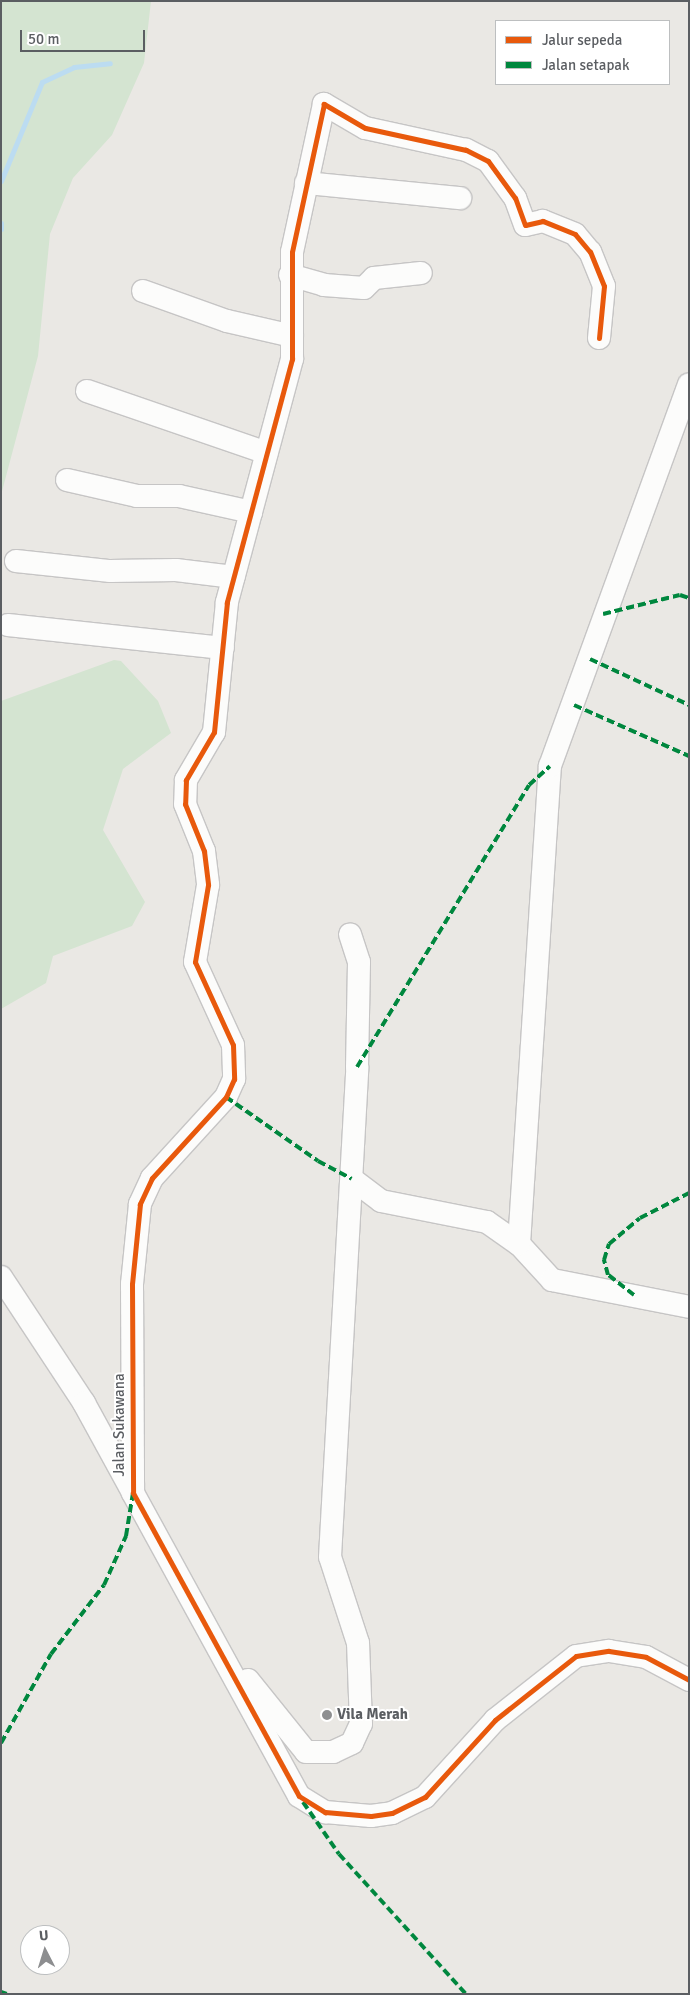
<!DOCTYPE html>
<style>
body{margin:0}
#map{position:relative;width:690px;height:1995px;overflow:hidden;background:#eae8e4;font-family:Signika,sans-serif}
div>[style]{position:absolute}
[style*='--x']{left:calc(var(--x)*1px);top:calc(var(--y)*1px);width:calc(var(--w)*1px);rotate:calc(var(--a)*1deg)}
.green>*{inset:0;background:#d4e4d1}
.stream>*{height:5px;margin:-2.5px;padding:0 2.5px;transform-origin:2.5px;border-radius:2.5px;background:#bcdcf1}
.roads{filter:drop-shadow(1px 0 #c6c5c5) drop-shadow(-1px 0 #c6c5c5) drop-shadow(0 1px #c6c5c5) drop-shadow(0 -1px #c6c5c5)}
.minor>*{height:22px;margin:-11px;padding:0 11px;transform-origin:11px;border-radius:11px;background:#fcfcfb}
.quiet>*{height:4px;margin-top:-2px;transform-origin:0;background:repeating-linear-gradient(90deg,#00873e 0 8px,transparent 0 12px)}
.cycleway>*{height:5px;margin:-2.5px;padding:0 2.5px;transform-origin:2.5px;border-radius:2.5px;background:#e8590c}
.dots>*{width:14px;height:14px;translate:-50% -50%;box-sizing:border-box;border:2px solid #fff;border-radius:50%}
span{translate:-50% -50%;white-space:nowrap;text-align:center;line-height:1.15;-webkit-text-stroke:4px #fff;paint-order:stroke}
.street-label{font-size:15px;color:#5b5e62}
.poi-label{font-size:15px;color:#5b5e62;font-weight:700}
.left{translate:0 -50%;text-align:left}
.frame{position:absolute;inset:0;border:2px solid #5b5e62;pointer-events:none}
.legend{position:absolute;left:495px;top:20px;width:175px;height:65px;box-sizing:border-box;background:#fff;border:1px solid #bdbfc0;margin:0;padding:6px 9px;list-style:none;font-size:15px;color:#5b5e62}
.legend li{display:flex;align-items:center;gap:10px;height:25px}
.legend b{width:25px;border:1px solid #bdbfc0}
.north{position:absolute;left:20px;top:1925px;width:50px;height:50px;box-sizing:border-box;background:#fff;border:1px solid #bdbfc0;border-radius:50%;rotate:355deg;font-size:14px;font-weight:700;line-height:20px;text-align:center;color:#5b5e62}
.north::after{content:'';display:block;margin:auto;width:18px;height:22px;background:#8d8e90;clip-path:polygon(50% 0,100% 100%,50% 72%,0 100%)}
.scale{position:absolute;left:20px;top:30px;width:125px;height:22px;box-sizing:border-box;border:2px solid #5b5e62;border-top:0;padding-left:6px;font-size:15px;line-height:18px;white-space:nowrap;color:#5b5e62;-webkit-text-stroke:4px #fff;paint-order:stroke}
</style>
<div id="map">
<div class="green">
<i style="clip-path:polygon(1px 1px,151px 1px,144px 63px,112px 135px,73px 178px,50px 234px,38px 356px,1px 495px)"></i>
<i style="clip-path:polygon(114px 660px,121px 661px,158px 701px,171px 733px,123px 769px,103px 830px,145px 902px,132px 926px,53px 956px,46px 983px,1px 1009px,1px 701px)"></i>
</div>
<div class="stream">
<i style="--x:1;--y:181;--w:107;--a:-67.5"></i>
<i style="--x:42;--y:82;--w:35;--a:-25"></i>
<i style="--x:74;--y:67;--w:36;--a:-6"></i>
<i style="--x:1;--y:223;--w:6;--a:90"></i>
</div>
<div class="roads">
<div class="minor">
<i style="--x:306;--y:183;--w:155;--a:5.6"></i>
<i style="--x:290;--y:275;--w:35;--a:16"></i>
<i style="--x:324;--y:285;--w:40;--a:4.3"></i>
<i style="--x:364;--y:288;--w:14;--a:-45"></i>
<i style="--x:374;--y:278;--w:47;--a:-6.1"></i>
<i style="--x:143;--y:291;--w:89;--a:19.7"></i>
<i style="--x:227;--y:321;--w:67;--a:13"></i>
<i style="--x:599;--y:338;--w:52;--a:-84.5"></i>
<i style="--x:604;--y:286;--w:37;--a:-112"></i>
<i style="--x:590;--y:252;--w:23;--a:-130"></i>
<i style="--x:575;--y:234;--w:35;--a:-158"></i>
<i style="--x:543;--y:221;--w:18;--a:167"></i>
<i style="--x:525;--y:225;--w:29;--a:-110"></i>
<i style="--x:515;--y:198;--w:46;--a:-126.1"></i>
<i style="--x:488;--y:161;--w:25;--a:-153"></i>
<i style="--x:466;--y:150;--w:103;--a:-167.7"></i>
<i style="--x:365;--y:128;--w:48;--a:-149.7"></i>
<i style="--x:324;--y:104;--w:151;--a:102.2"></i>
<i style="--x:292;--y:252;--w:107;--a:90"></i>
<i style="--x:292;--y:359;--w:252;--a:105"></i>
<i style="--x:227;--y:602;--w:131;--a:95.7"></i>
<i style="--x:214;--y:732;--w:56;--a:120.3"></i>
<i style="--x:186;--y:780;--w:24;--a:92"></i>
<i style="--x:185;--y:804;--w:51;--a:68"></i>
<i style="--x:204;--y:851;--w:34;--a:83"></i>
<i style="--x:208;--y:885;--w:78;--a:99.6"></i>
<i style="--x:195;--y:962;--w:91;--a:65.4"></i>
<i style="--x:233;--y:1045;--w:34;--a:88"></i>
<i style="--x:234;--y:1079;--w:20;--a:114"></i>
<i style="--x:226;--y:1097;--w:110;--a:132.4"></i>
<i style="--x:152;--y:1178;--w:29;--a:115"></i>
<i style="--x:140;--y:1204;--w:80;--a:95.7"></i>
<i style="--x:132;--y:1284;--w:209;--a:89.7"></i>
<i style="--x:133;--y:1493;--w:345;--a:61.3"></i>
<i style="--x:299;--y:1796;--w:31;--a:32"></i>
<i style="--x:325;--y:1812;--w:46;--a:5"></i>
<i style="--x:371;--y:1816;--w:21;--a:-8"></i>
<i style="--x:392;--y:1813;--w:37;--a:-26"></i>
<i style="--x:425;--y:1797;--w:104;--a:-47.7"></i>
<i style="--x:495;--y:1720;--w:103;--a:-38.3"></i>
<i style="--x:576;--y:1656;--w:33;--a:-9"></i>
<i style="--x:609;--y:1651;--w:37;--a:9"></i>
<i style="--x:646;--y:1657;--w:49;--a:28.1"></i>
<i style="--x:87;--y:391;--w:190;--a:19"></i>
<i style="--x:67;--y:480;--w:72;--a:12.9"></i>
<i style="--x:137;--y:496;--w:42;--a:0"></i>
<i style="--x:179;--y:496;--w:74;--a:12.5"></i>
<i style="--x:16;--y:561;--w:95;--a:6.1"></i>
<i style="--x:110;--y:571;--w:66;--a:-0.9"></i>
<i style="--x:176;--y:570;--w:58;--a:6.9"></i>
<i style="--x:8;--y:625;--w:216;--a:6.1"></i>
<i style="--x:352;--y:1179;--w:36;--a:37"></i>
<i style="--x:381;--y:1201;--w:108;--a:11.2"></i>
<i style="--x:487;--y:1222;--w:39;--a:35"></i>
<i style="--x:519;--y:1244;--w:49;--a:47.5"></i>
<i style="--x:552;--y:1280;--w:140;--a:11.1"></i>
<i style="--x:519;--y:1244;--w:479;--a:-86.3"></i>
<i style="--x:550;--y:766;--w:406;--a:-70"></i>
<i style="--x:1;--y:1277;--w:151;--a:56.6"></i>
<i style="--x:84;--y:1403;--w:98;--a:61.3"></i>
<i style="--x:248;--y:1680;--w:92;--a:51.1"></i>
<i style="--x:306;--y:1752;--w:27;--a:0"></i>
<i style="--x:333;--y:1752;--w:21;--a:-25"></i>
<i style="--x:352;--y:1743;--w:21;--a:-65"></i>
<i style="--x:361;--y:1724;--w:81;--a:-92.1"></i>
<i style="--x:358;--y:1643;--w:90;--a:-108"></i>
<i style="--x:330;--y:1557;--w:491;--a:-86.8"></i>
<i style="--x:357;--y:1067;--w:105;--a:-88.9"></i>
<i style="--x:359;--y:962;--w:29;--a:-108"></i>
</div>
</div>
<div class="quiet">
<i style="--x:603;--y:614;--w:79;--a:-13.9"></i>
<i style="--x:680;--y:595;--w:9;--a:18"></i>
<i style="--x:590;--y:659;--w:109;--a:24.9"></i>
<i style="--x:574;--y:705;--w:126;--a:23.9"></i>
<i style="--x:357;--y:1067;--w:330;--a:-58.6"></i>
<i style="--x:529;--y:785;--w:28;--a:-42"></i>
<i style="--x:226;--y:1097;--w:112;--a:34.8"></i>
<i style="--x:318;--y:1161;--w:38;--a:28"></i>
<i style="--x:634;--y:1295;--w:33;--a:-142"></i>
<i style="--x:608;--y:1275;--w:16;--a:-105"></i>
<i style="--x:604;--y:1260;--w:17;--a:-73"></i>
<i style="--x:609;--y:1244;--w:40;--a:-40"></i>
<i style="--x:640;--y:1218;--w:55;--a:-27"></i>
<i style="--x:1;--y:1743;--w:102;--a:-60.7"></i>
<i style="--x:51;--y:1654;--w:87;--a:-52.5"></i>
<i style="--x:104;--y:1585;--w:54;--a:-65.8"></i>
<i style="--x:126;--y:1536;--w:44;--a:-80.8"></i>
<i style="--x:303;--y:1802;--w:63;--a:55.3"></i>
<i style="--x:339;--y:1854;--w:189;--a:47.8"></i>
<i style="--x:1;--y:1992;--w:6;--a:18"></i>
</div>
<div class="cycleway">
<i style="--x:599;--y:338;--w:52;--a:-84.5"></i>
<i style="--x:604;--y:286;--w:37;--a:-112"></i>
<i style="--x:590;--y:252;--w:23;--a:-130"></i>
<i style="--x:575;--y:234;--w:35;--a:-158"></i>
<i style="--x:543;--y:221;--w:18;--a:167"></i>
<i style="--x:525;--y:225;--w:29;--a:-110"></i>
<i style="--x:515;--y:198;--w:46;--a:-126.1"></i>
<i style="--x:488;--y:161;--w:25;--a:-153"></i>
<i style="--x:466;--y:150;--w:103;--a:-167.7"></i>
<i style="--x:365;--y:128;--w:48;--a:-149.7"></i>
<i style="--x:324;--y:104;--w:151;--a:102.2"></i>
<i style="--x:292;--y:252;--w:107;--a:90"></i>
<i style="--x:292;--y:359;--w:252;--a:105"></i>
<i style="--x:227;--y:602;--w:131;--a:95.7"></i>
<i style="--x:214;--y:732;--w:56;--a:120.3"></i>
<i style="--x:186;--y:780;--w:24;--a:92"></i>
<i style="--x:185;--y:804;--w:51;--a:68"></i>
<i style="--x:204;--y:851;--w:34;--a:83"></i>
<i style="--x:208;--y:885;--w:78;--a:99.6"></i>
<i style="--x:195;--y:962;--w:91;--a:65.4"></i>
<i style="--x:233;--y:1045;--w:34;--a:88"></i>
<i style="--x:234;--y:1079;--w:20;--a:114"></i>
<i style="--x:226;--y:1097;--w:110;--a:132.4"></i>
<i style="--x:152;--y:1178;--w:29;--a:115"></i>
<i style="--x:140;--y:1204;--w:80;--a:95.7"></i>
<i style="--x:132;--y:1284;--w:209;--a:89.7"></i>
<i style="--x:133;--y:1493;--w:345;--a:61.3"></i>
<i style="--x:299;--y:1796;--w:31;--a:32"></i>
<i style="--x:325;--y:1812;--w:46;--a:5"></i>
<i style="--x:371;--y:1816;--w:21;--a:-8"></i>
<i style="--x:392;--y:1813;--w:37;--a:-26"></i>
<i style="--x:425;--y:1797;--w:104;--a:-47.7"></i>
<i style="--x:495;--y:1720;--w:103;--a:-38.3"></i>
<i style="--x:576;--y:1656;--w:33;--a:-9"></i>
<i style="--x:609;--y:1651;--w:37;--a:9"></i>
<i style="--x:646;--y:1657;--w:49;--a:28.1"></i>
</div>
<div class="dots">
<i style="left:327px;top:1715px;background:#8d8e90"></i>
</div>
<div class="street-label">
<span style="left:120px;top:1425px;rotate:-90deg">Jalan Sukawana</span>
</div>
<div class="poi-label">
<span class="left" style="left:337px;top:1715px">Vila Merah</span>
</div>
<div class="frame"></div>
<ul class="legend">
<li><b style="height:6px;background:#e8590c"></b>Jalur sepeda</li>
<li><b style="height:6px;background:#00873e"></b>Jalan setapak</li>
</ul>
<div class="north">U</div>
<div class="scale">50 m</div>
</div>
